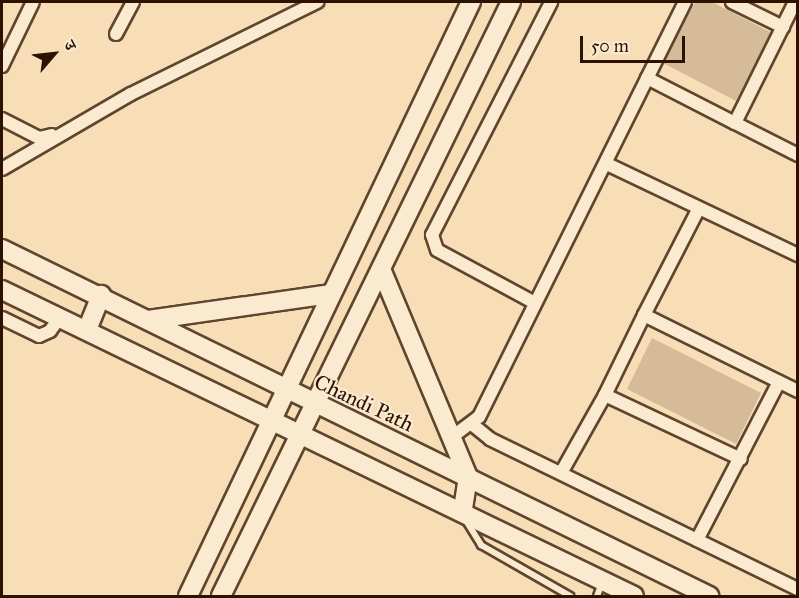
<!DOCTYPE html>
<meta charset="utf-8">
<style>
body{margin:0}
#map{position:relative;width:799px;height:598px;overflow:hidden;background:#f7deb6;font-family:"IM FELL Great Primer","Noto Serif Devanagari",serif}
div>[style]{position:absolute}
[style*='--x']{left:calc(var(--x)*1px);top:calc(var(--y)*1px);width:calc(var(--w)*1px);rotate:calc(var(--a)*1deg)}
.green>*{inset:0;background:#d5bb97}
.roads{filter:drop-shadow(2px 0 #60442e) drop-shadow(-2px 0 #60442e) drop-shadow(0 2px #60442e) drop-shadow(0 -2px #60442e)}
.service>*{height:6px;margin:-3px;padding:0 3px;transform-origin:3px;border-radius:3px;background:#faead0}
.minor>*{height:12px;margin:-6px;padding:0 6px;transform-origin:6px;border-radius:6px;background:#faead0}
.secondary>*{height:18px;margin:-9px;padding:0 9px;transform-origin:9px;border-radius:9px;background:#faead0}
span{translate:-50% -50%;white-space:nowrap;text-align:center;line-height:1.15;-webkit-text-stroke:4.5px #faead0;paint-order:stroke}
.street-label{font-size:21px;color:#2d1101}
.frame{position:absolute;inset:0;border:3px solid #2d1101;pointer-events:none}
.north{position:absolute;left:24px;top:24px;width:60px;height:60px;-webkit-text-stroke:4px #faead0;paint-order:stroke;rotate:62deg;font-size:16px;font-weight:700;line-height:24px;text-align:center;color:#2d1101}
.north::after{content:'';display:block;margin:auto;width:21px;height:27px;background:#2d1101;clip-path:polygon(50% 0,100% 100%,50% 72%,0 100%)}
.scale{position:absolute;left:580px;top:36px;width:105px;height:27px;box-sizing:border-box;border:3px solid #2d1101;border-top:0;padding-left:8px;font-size:18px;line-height:21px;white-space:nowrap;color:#2d1101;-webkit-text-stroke:4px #faead0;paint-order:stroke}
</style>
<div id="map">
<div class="green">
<i style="clip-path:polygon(695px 2px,712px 2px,772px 33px,736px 101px,663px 63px)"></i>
<i style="clip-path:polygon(652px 338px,761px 393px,736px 444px,627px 389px)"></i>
</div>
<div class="roads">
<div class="service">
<i style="--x:465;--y:519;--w:31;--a:58"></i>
<i style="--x:481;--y:545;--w:103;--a:29.8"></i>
<i style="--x:597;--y:596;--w:14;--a:-69"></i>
</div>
<div class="minor">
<i style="--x:732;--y:2;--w:57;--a:26.1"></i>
<i style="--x:795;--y:2;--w:135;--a:116.4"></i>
<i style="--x:735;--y:123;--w:71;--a:26.9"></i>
<i style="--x:116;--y:34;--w:36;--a:-62"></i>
<i style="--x:2;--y:66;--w:71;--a:-64.2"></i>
<i style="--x:647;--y:78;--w:99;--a:27.1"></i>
<i style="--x:2;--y:119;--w:42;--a:27.2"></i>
<i style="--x:39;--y:138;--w:13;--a:-13"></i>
<i style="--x:607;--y:164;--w:212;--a:25.5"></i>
<i style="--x:2;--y:169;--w:149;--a:-30.2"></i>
<i style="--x:131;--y:94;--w:208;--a:-26.3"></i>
<i style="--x:535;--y:303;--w:111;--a:-151.6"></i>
<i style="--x:437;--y:250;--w:16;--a:-108"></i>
<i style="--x:432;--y:235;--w:262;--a:-62.9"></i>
<i style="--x:644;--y:315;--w:118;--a:-62.8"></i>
<i style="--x:2;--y:318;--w:41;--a:25.9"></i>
<i style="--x:39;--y:336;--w:12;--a:-24"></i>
<i style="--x:50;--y:331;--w:17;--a:-54"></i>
<i style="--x:605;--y:395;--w:150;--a:25.2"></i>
<i style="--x:473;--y:425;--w:22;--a:39"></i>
<i style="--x:490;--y:439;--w:343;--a:26"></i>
<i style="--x:452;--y:437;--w:34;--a:-37"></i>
<i style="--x:479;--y:417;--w:463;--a:-63.6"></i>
<i style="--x:561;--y:473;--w:90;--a:-60.6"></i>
<i style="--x:605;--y:395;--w:89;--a:-64"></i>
<i style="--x:644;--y:315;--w:172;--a:26.3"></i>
<i style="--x:697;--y:540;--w:178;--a:-62.6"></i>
</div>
<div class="secondary">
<i style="--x:2;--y:249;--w:788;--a:26.14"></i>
<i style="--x:381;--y:269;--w:225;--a:67.3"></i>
<i style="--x:468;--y:477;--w:36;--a:99"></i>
<i style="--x:2;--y:290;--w:702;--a:25.84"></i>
<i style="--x:148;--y:320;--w:185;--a:-8.1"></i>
<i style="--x:87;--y:330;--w:38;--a:-68"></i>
<i style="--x:188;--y:596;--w:658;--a:-64.53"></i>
<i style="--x:221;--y:596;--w:661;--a:-63.98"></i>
</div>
</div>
<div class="street-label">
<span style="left:364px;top:403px;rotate:25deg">Chandi Path</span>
</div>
<div class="frame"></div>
<div class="north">उ</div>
<div class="scale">50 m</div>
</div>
